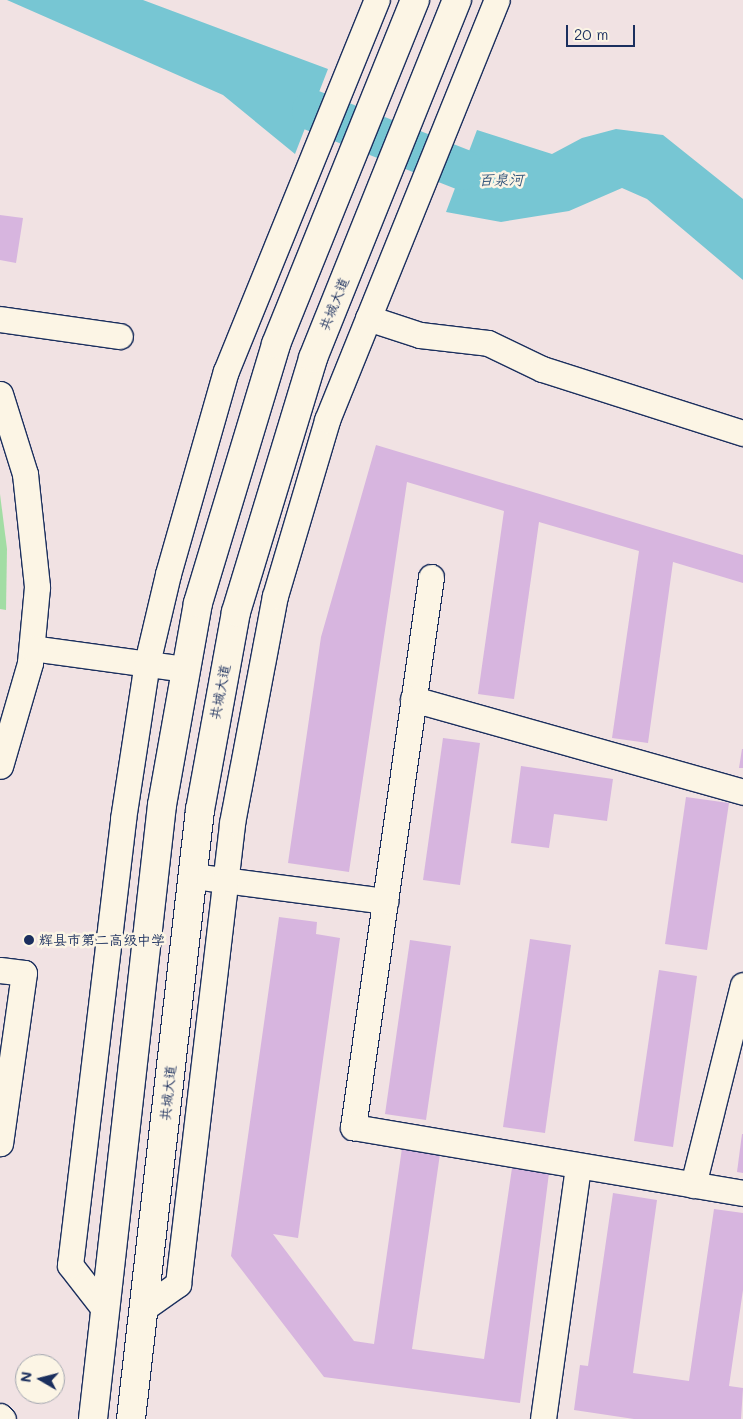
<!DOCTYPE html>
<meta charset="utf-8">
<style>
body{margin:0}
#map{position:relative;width:743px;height:1419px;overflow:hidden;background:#f1e2e3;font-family:Mali,"LXGW WenKai TC",sans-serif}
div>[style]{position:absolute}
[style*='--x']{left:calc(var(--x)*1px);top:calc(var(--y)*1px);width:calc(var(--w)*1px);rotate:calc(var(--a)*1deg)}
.green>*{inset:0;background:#a2dda4}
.water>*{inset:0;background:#77c6d3}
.river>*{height:41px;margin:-20.5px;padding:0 20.5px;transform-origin:20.5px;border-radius:20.5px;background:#77c6d3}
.building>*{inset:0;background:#d7b5df}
.roads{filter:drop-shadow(1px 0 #1b2f5e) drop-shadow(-1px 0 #1b2f5e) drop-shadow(0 1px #1b2f5e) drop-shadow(0 -1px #1b2f5e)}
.minor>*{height:25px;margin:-12.5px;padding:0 12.5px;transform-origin:12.5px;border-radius:12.5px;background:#fcf5e5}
.major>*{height:28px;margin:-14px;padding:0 14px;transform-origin:14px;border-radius:14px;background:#fcf5e5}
.dots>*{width:14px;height:14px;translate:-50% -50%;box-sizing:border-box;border:2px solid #fcf5e5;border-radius:50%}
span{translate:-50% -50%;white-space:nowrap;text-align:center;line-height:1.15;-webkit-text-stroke:5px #fcf5e5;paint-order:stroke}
.street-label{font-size:14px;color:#1b2f5e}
.poi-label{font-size:14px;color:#1b2f5e}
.left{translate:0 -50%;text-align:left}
.water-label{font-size:15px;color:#32557b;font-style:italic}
.north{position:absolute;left:15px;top:1354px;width:50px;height:50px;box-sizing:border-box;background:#fcf5e5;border:1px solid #a2a6af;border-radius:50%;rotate:278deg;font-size:14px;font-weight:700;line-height:20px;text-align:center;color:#1b2f5e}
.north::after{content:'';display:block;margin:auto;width:18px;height:22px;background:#1b2f5e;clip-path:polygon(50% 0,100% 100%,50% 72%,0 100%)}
.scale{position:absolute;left:566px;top:25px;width:69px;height:22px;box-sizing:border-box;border:2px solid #1b2f5e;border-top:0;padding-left:6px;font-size:15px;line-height:18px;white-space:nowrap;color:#1b2f5e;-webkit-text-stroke:4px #fcf5e5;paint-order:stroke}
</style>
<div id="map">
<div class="green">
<i style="clip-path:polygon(0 494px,7px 549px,6px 610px,0 609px)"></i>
</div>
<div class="water">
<i style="clip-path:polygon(7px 0,143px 0,328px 69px,295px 154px,223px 95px)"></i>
<i style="clip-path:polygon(616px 129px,663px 135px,743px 199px,743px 280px,647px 199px,622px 188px,569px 211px,501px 222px,446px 212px,477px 130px,552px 154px,582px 138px)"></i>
</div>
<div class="river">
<i style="--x:312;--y:110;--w:161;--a:21.5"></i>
</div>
<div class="building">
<i style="clip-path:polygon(0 215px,23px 218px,16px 263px,0 260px)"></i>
<i style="clip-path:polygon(376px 445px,743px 555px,743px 583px,673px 562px,648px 743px,612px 738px,639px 551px,539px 522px,514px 699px,478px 694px,504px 511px,407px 482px,349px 872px,288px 863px,321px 637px)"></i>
<i style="clip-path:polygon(443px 738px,480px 743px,460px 885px,423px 880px)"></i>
<i style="clip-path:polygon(742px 749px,743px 749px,743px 768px,739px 768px)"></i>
<i style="clip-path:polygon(521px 766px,613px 779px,607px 821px,554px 814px,549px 848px,511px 843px)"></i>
<i style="clip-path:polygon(686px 797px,729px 803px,707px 950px,665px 944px)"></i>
<i style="clip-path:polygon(279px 917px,317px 922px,316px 934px,340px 938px,298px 1238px,273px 1234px,354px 1341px,374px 1344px,402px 1148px,440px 1154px,412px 1349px,484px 1359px,512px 1168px,549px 1173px,520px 1403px,324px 1377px,231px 1256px)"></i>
<i style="clip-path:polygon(530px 939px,571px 945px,545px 1133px,503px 1127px)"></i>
<i style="clip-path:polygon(410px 940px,451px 946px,426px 1120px,385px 1114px)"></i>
<i style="clip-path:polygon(659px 970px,697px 976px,673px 1147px,634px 1141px)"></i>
<i style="clip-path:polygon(742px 1134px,743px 1134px,743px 1173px,737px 1172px)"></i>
<i style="clip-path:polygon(613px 1193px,657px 1200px,633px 1373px,689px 1381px,714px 1209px,743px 1213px,743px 1290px,729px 1386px,743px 1388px,741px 1419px,634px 1419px,574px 1410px,580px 1365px,588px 1366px)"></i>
</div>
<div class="roads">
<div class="minor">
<i style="--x:368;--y:318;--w:55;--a:18.1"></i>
<i style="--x:420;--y:335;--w:68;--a:6.7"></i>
<i style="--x:488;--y:343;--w:60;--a:25.7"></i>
<i style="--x:542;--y:369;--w:211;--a:17.7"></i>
<i style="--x:0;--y:319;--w:121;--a:8.1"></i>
<i style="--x:0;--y:394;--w:84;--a:72.6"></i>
<i style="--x:25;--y:474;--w:114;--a:83.9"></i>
<i style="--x:37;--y:587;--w:76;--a:95.3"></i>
<i style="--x:30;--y:663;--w:107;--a:106.2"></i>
<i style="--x:431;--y:577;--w:556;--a:98.07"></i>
<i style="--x:353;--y:1127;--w:396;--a:9.6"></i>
<i style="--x:32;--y:648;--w:154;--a:7.8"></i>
<i style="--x:413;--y:699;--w:343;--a:15.7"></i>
<i style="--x:193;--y:876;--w:194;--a:7.4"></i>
<i style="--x:0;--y:970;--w:24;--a:7"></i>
<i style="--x:24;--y:973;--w:172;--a:98"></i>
<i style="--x:693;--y:1185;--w:206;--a:-76"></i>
<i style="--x:144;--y:1308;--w:42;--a:-35.2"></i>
<i style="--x:178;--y:1284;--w:464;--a:-83.3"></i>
<i style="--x:232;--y:823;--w:231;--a:-79.3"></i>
<i style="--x:275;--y:596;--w:184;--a:-73.5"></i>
<i style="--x:327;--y:420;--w:453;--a:-68"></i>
<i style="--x:105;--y:1310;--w:57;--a:-127.9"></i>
<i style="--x:70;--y:1265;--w:449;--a:-83.2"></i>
<i style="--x:123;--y:819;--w:158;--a:-81.3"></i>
<i style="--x:147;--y:663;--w:91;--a:-76.7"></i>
<i style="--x:168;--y:574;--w:211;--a:-74.1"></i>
<i style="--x:226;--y:371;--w:401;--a:-67.9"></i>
<i style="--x:0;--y:1416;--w:4;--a:45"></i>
<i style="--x:543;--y:1419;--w:255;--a:-82.1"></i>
</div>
<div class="major">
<i style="--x:93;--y:1419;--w:618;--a:-83.59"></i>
<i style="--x:162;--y:805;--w:205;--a:-79.9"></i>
<i style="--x:198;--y:603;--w:270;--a:-73.2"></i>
<i style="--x:276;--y:344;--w:371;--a:-68"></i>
<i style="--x:131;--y:1419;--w:613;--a:-83.54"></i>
<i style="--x:200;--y:810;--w:201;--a:-79.7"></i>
<i style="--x:236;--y:612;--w:265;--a:-73.1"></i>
<i style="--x:313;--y:358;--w:386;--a:-68.1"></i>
</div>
</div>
<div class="dots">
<i style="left:29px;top:940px;background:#1b2f5e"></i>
</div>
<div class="street-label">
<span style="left:334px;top:304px;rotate:-68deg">共城大道</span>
<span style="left:220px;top:692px;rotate:-79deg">共城大道</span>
<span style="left:168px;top:1093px;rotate:-84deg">共城大道</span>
</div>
<div class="poi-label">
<span class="left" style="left:39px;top:940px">辉县市第二高级中学</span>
</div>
<div class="water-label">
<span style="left:501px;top:180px">百泉河</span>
</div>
<div class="north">N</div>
<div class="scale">20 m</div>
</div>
